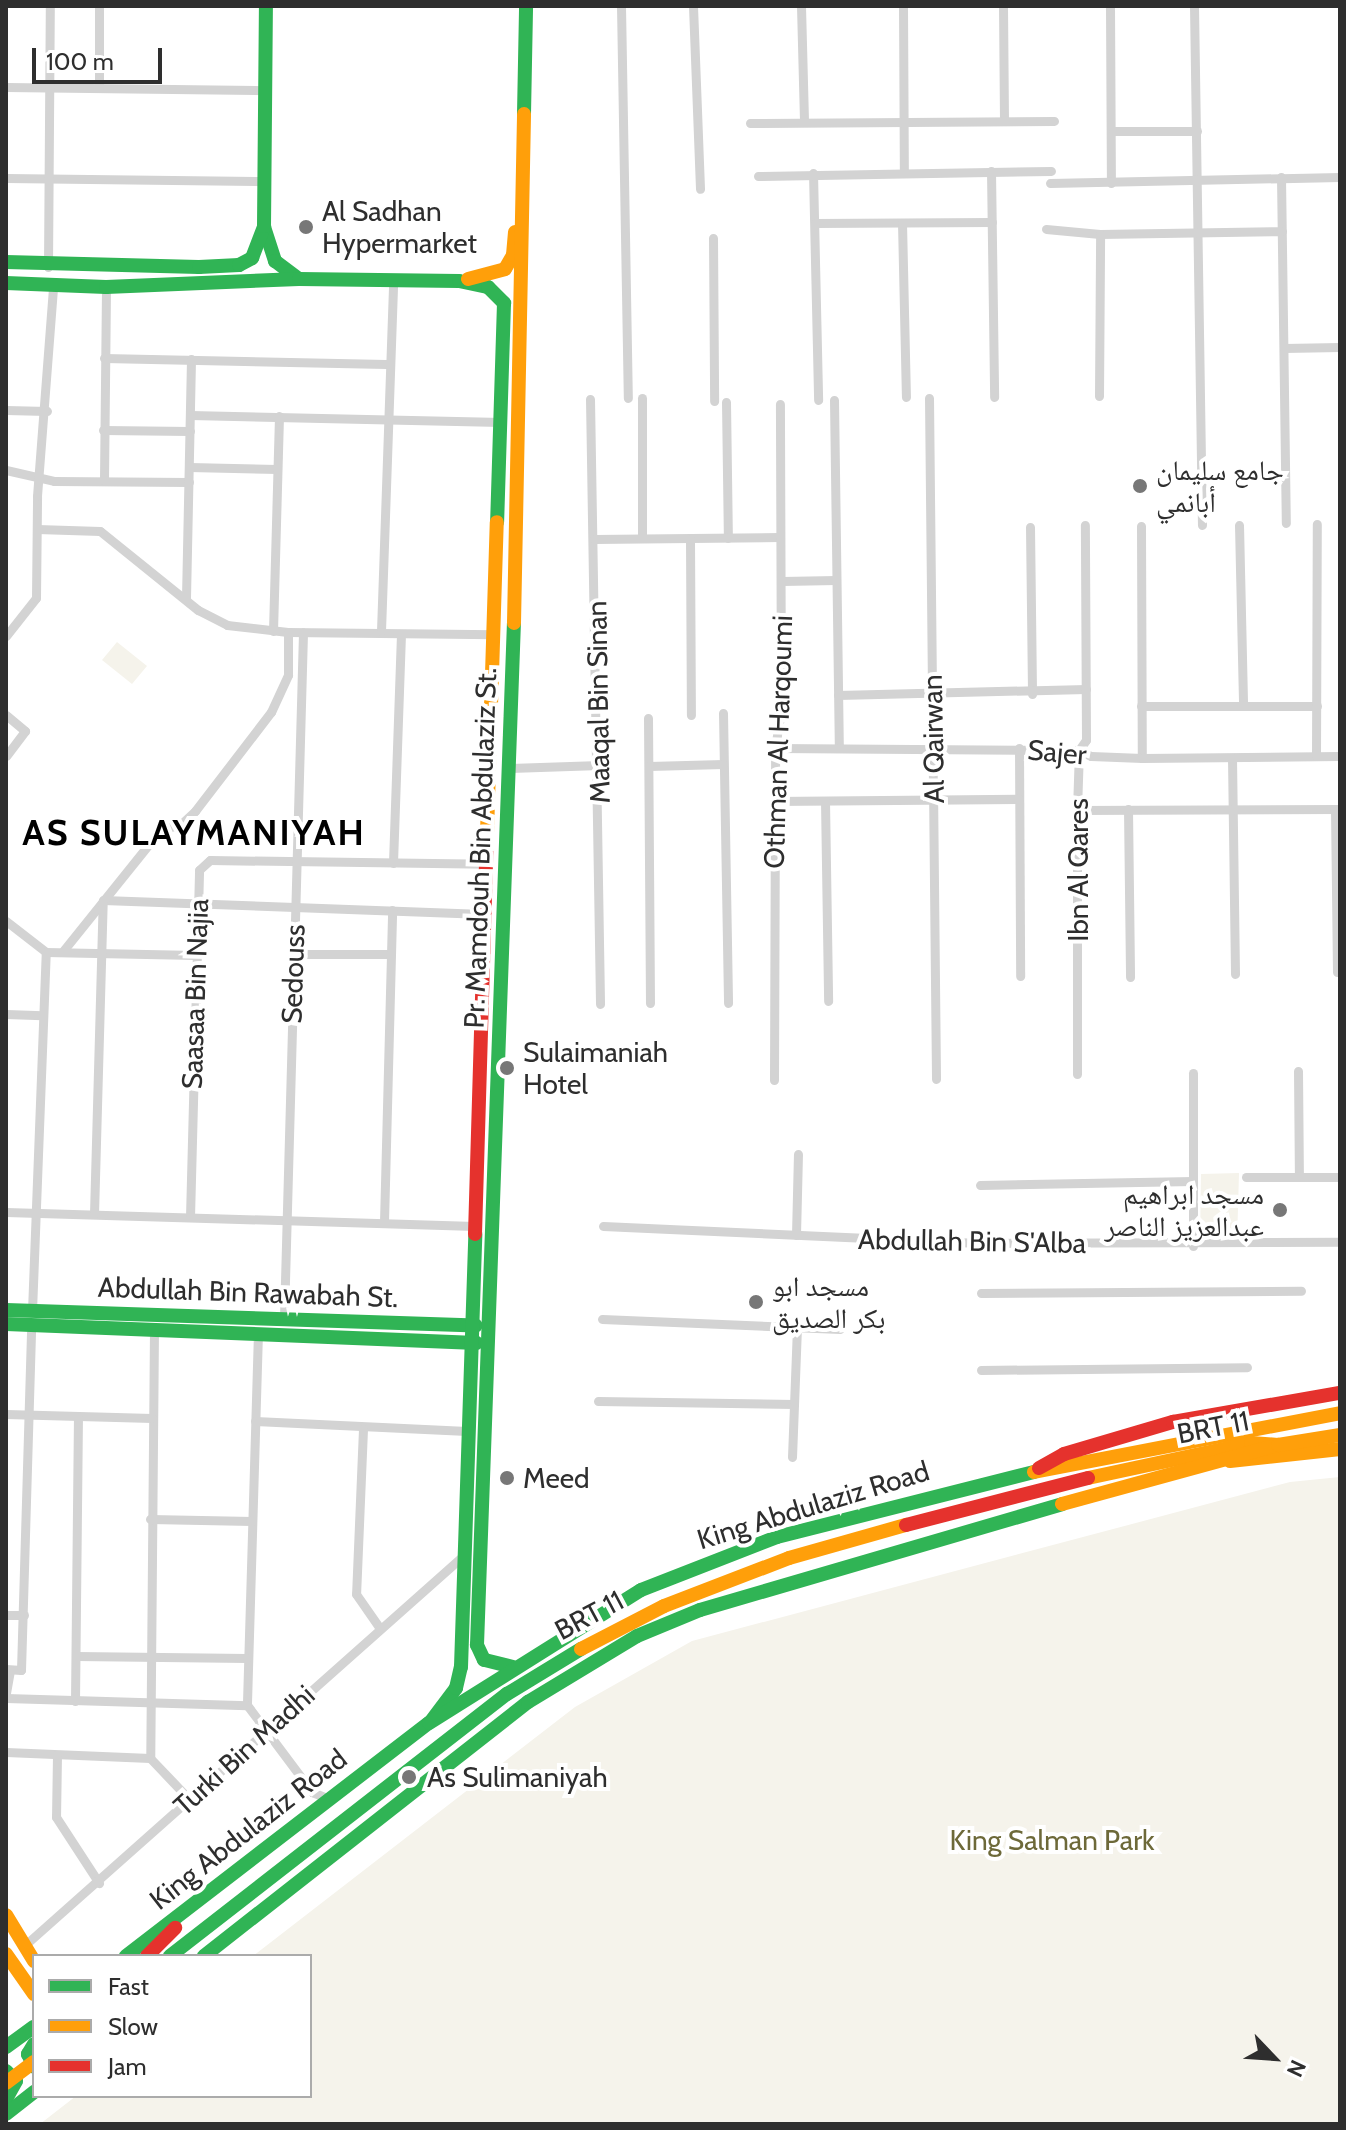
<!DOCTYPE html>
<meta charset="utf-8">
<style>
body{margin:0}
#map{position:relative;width:1346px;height:2130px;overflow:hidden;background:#fff;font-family:Cabin,"Noto Naskh Arabic",sans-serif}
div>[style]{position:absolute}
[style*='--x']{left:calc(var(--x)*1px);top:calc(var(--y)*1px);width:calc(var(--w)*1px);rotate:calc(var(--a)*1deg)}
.green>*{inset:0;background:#f5f3eb}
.street>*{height:9px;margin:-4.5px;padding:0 4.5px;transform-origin:4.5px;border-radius:4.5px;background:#d3d3d3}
.fast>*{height:14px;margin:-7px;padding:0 7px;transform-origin:7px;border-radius:7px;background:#30b455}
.slow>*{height:14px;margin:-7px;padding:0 7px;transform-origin:7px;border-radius:7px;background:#ff9f0a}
.jam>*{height:14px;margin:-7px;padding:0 7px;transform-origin:7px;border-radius:7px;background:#e5322d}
.dots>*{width:22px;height:22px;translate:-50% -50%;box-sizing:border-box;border:4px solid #fff;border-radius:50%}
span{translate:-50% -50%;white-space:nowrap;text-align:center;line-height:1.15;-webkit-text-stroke:8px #fff;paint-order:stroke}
.poi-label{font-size:28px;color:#2e2e2e}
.left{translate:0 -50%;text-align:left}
.right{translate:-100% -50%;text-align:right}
.street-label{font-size:28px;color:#2e2e2e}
.park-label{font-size:28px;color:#6d6939}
.district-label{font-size:36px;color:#000;font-weight:700;letter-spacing:2px}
.frame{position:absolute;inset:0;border:8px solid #2e2e2e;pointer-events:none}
.legend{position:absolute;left:32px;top:1954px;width:280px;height:144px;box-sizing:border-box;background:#fff;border:2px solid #ababab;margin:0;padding:10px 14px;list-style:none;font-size:24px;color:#2e2e2e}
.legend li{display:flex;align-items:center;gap:16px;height:40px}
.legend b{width:40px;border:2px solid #ababab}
.north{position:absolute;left:1234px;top:2018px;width:80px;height:80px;-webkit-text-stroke:6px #fff;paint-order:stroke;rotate:115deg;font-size:22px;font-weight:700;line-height:32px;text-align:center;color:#2e2e2e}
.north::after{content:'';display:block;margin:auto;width:28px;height:36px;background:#2e2e2e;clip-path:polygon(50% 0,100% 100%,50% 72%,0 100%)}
.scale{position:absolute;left:32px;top:48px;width:130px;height:36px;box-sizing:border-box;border:4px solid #2e2e2e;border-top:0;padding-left:10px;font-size:24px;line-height:28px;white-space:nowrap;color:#2e2e2e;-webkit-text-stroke:6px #fff;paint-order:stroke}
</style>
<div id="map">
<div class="green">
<i style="clip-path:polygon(117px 642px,147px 666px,132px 684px,102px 660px)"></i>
<i style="clip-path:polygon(1239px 1173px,1237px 1243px,1200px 1243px,1201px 1174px)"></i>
<i style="clip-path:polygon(1340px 1477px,1340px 2124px,40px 2124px,76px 2096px,310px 2096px,310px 1956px,253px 1956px,575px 1707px,692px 1641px,1290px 1482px)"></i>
</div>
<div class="street">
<i style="--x:621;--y:6;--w:392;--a:89"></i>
<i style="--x:693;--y:6;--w:183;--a:87.8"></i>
<i style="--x:801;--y:6;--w:116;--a:88.5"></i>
<i style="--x:903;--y:6;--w:165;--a:89.7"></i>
<i style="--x:1003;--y:6;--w:115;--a:89.5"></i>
<i style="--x:1110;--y:6;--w:177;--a:89.7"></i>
<i style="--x:1194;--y:6;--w:519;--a:89.12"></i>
<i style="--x:6;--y:87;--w:259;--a:0.7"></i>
<i style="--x:99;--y:87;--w:81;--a:-90"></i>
<i style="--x:750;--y:123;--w:304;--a:-0.4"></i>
<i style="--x:1113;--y:131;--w:84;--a:0"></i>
<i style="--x:991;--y:171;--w:226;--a:89.2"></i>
<i style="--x:813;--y:173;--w:227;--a:88.7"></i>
<i style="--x:758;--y:176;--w:293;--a:-1"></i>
<i style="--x:1281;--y:177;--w:346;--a:89.2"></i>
<i style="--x:6;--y:178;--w:260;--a:0.7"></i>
<i style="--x:1050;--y:183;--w:290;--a:-1.2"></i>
<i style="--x:815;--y:223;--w:177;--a:-0.3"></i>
<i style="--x:902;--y:223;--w:174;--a:88.7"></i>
<i style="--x:1046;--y:229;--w:54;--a:5.3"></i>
<i style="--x:1100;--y:234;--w:182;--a:-0.9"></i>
<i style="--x:713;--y:238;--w:163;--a:89.6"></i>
<i style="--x:48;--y:267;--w:261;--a:-89.6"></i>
<i style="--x:1284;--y:348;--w:56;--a:-1"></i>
<i style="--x:104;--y:358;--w:282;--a:1.2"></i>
<i style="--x:1099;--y:396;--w:162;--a:-89.6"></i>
<i style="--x:929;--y:398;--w:681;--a:89.41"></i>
<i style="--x:590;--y:399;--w:605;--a:89.05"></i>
<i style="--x:834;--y:400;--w:347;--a:89.2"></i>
<i style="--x:726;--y:402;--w:136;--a:89.2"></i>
<i style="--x:6;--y:410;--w:41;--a:1.4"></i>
<i style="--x:190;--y:415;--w:311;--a:1.3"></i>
<i style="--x:103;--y:430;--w:87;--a:0.7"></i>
<i style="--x:189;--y:467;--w:88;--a:1.3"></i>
<i style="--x:6;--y:470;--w:49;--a:12.9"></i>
<i style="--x:54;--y:481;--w:135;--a:0.4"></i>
<i style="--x:104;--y:480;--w:193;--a:-89.4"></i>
<i style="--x:1239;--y:525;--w:180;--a:88.7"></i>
<i style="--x:1141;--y:526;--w:232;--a:89.8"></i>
<i style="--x:1030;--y:527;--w:167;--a:89.3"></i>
<i style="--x:37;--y:529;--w:63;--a:1.8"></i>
<i style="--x:100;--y:531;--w:126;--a:38.9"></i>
<i style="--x:198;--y:610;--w:33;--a:27"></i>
<i style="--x:227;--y:625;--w:61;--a:6.5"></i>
<i style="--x:288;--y:632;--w:207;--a:0.6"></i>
<i style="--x:642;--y:538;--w:140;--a:-90"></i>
<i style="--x:594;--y:539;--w:186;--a:-0.6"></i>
<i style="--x:690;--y:539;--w:176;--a:89.7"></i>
<i style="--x:782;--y:581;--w:54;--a:-1.1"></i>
<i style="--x:186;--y:598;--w:239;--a:-88.8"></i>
<i style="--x:273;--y:631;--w:215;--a:-88.4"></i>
<i style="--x:381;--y:631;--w:350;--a:-88"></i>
<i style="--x:6;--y:636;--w:48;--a:-51.7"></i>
<i style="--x:36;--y:598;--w:102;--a:-89.4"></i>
<i style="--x:37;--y:496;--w:210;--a:-85.6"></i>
<i style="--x:838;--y:695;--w:248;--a:-1.4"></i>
<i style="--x:1141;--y:706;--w:176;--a:0"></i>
<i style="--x:723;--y:713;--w:290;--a:89"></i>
<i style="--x:6;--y:715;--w:25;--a:40"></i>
<i style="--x:25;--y:731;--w:31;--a:127"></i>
<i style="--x:648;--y:718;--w:285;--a:89.6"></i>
<i style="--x:775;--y:748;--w:304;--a:0.4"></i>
<i style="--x:1079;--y:750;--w:13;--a:27"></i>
<i style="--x:1091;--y:756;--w:51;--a:2.2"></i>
<i style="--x:1142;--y:758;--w:198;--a:-0.6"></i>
<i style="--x:1019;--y:748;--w:228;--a:89.7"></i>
<i style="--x:1316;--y:756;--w:232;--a:-89.8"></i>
<i style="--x:1232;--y:758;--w:216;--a:89.2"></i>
<i style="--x:649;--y:766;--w:74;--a:-1.5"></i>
<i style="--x:510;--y:768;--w:90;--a:-1.9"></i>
<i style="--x:774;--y:801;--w:245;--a:-0.5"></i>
<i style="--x:825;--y:801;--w:200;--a:89.1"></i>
<i style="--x:1128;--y:809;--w:168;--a:89.3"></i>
<i style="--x:1335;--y:809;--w:163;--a:89.3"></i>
<i style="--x:1077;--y:810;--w:263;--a:-0.2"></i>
<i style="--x:393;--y:863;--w:228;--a:-88"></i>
<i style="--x:103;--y:900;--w:381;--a:2.1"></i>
<i style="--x:6;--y:921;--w:51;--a:37.8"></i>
<i style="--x:46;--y:952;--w:150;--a:1.1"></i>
<i style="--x:63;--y:951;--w:156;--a:-51.2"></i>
<i style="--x:161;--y:829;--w:19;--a:-12"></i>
<i style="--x:180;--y:825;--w:21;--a:-43"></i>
<i style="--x:195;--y:811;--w:125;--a:-52.5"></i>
<i style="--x:271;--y:712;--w:41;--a:-65.3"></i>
<i style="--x:288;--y:675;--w:43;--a:-90"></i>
<i style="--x:294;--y:954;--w:96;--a:0"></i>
<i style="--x:6;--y:1014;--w:36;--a:2"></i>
<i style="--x:1298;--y:1071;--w:106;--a:89.5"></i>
<i style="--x:1077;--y:1074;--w:264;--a:-90"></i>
<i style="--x:1077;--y:810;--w:60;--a:-88.1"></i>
<i style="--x:1079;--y:750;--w:12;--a:-55"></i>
<i style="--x:1086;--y:740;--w:215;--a:-90.3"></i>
<i style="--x:774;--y:1080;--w:332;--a:-89.8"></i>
<i style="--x:775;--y:748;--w:38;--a:-81"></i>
<i style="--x:781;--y:710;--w:306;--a:-90.2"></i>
<i style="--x:1246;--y:1177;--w:94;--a:0"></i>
<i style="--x:980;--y:1185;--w:213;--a:-1.1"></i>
<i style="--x:6;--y:1212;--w:469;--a:1.7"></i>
<i style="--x:94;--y:1214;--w:313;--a:-88.4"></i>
<i style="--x:190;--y:1217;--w:347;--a:-88.5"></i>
<i style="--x:199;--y:870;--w:15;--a:-42"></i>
<i style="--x:210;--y:860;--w:277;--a:0.8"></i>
<i style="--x:384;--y:1222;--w:312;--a:-88.5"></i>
<i style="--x:603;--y:1226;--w:376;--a:2.6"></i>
<i style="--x:979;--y:1243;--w:361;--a:-0.2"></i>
<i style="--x:796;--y:1235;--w:81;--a:-88.6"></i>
<i style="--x:1193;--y:1246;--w:173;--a:-90"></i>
<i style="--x:981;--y:1293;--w:320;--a:-0.4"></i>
<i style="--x:32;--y:1311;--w:359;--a:-87.8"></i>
<i style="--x:284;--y:1317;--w:685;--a:-88.41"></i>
<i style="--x:602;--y:1319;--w:238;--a:2.4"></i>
<i style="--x:154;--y:1329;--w:429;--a:90.5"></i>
<i style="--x:150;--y:1758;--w:57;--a:46.4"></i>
<i style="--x:258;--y:1332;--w:373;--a:91.7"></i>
<i style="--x:247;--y:1705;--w:109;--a:53.2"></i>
<i style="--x:312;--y:1792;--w:16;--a:22"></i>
<i style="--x:981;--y:1370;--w:266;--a:-0.6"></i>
<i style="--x:598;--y:1401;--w:196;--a:0.9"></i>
<i style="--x:6;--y:1414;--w:146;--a:1.6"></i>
<i style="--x:255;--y:1421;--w:212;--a:2.7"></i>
<i style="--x:363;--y:1429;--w:165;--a:92.4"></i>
<i style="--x:356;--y:1594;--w:40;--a:55.1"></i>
<i style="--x:792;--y:1457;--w:129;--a:-87.8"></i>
<i style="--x:150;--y:1519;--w:102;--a:1.1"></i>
<i style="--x:6;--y:1615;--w:18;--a:0"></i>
<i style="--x:76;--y:1656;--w:171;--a:0.7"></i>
<i style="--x:6;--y:1669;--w:15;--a:4"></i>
<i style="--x:21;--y:1670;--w:345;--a:-88.3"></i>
<i style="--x:6;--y:1693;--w:23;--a:-80"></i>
<i style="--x:6;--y:1698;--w:241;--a:1.7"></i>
<i style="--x:75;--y:1701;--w:285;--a:-89.4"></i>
<i style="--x:6;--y:1752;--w:144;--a:2.4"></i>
<i style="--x:57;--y:1755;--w:62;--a:90.9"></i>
<i style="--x:56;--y:1817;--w:79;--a:56.9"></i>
<i style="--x:25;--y:1945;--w:587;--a:-41.62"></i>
</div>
<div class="fast">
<i style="--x:524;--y:114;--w:108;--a:-88.9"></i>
<i style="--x:264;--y:227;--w:36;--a:72"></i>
<i style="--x:275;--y:261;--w:30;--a:37"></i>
<i style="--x:6;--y:262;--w:193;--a:1.5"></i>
<i style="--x:199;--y:267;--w:40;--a:-2.9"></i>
<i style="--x:239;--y:265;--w:15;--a:-28"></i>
<i style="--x:252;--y:258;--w:34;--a:-69"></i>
<i style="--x:264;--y:226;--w:220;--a:-89.5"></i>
<i style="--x:6;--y:283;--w:100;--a:2.3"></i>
<i style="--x:106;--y:287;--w:193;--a:-2.4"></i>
<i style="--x:299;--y:279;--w:160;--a:0.7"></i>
<i style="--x:459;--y:281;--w:30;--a:12"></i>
<i style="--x:488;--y:287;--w:23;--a:45"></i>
<i style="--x:504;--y:303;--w:219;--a:91.8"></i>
<i style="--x:6;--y:1310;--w:470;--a:1.9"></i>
<i style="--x:6;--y:1324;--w:471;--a:2.3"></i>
<i style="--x:513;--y:1667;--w:30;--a:-166"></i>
<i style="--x:484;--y:1660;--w:17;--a:-115"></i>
<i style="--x:477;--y:1645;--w:1023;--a:-87.93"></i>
<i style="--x:432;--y:1720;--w:40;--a:-53"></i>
<i style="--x:456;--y:1688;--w:22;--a:-77"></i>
<i style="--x:461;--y:1667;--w:433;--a:-88.1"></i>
<i style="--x:126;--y:1956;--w:382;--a:-37.6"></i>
<i style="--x:429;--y:1723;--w:250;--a:-32.1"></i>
<i style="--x:641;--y:1590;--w:146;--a:-21.3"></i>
<i style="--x:777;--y:1537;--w:265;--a:-14.2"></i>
<i style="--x:170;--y:1956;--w:427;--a:-37.9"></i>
<i style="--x:507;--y:1694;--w:87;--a:-31.3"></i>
<i style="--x:204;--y:1956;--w:412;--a:-38.1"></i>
<i style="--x:528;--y:1702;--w:127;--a:-31.2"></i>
<i style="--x:637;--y:1636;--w:68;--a:-22.4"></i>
<i style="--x:700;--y:1610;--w:377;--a:-16.3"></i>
<i style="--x:34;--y:2044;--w:12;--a:121"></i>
<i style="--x:28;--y:2054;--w:14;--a:65"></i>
<i style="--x:6;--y:2047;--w:34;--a:-36"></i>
<i style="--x:6;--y:2071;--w:14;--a:45"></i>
<i style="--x:16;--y:2081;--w:21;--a:119"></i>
<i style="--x:6;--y:2114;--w:36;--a:-38"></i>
</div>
<div class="slow">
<i style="--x:468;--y:279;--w:38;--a:-15"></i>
<i style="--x:505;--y:269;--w:16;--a:-60"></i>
<i style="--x:513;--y:255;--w:23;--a:-85"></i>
<i style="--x:514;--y:623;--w:509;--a:-88.87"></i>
<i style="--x:487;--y:833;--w:311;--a:-88.2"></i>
<i style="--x:1230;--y:1461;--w:111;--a:-6.2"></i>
<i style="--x:1034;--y:1472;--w:312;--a:-10.9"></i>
<i style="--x:1088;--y:1478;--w:167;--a:-12.1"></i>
<i style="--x:1251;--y:1443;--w:27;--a:4"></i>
<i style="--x:1062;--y:1504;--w:224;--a:-15.3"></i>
<i style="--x:1278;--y:1445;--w:63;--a:-9.2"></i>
<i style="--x:581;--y:1649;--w:93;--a:-27.4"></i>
<i style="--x:664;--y:1606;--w:134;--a:-21"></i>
<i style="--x:789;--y:1558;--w:122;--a:-15.8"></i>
<i style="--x:6;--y:1915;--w:54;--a:58.7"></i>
<i style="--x:6;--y:1954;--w:49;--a:55"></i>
<i style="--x:6;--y:2083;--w:35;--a:-37"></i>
</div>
<div class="jam">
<i style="--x:475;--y:1234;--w:401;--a:-88.3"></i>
<i style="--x:1039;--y:1468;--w:29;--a:-29"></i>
<i style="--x:1064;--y:1454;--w:114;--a:-16.4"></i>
<i style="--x:1173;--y:1422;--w:169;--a:-9.9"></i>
<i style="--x:906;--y:1525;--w:188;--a:-14.5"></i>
<i style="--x:147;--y:1956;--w:40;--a:-45"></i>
</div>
<div class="dots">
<i style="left:306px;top:227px;background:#777"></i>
<i style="left:1140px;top:486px;background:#777"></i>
<i style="left:507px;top:1068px;background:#777"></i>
<i style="left:1280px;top:1210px;background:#777"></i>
<i style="left:756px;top:1302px;background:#777"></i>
<i style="left:507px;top:1478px;background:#777"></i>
<i style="left:409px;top:1777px;background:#777"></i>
</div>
<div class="poi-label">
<span class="left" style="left:322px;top:227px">Al Sadhan<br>Hypermarket</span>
<span class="left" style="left:1156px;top:486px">جامع سليمان<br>أبانمي</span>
<span class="left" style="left:523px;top:1068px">Sulaimaniah<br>Hotel</span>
<span class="right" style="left:1264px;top:1210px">مسجد ابراهيم<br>عبدالعزيز الناصر</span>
<span class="left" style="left:772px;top:1302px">مسجد ابو<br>بكر الصديق</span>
<span class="left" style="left:523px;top:1478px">Meed</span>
<span class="left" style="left:427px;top:1777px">As Sulimaniyah</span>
</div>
<div class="street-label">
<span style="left:598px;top:702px;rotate:-91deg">Maaqal Bin Sinan</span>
<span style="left:933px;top:739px;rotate:-91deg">Al Qairwan</span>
<span style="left:778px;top:742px;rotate:-88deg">Othman Al Harqoumi</span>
<span style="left:1057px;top:752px;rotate:5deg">Sajer</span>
<span style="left:480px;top:848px;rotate:-88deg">Pr. Mamdouh Bin Abdulaziz St.</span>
<span style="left:1078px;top:870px;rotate:-90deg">Ibn Al Qares</span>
<span style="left:293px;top:974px;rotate:-88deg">Sedouss</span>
<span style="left:195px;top:994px;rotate:-88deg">Saasaa Bin Najia</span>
<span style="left:972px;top:1241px;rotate:1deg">Abdullah Bin S'Alba</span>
<span style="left:248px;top:1292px;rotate:2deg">Abdullah Bin Rawabah St.</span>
<span style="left:1213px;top:1427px;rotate:-11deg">BRT 11</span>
<span style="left:813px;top:1505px;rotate:-17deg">King Abdulaziz Road</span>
<span style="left:589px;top:1615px;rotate:-28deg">BRT 11</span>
<span style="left:244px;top:1750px;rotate:-42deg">Turki Bin Madhi</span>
<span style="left:248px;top:1829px;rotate:-38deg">King Abdulaziz Road</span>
</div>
<div class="park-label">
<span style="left:1052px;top:1840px">King Salman Park</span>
</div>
<div class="district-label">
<span style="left:194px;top:833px">AS SULAYMANIYAH</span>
</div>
<div class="frame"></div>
<ul class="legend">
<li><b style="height:10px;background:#30b455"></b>Fast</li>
<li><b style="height:10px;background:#ff9f0a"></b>Slow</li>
<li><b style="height:10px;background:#e5322d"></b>Jam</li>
</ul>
<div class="north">N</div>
<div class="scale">100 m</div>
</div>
